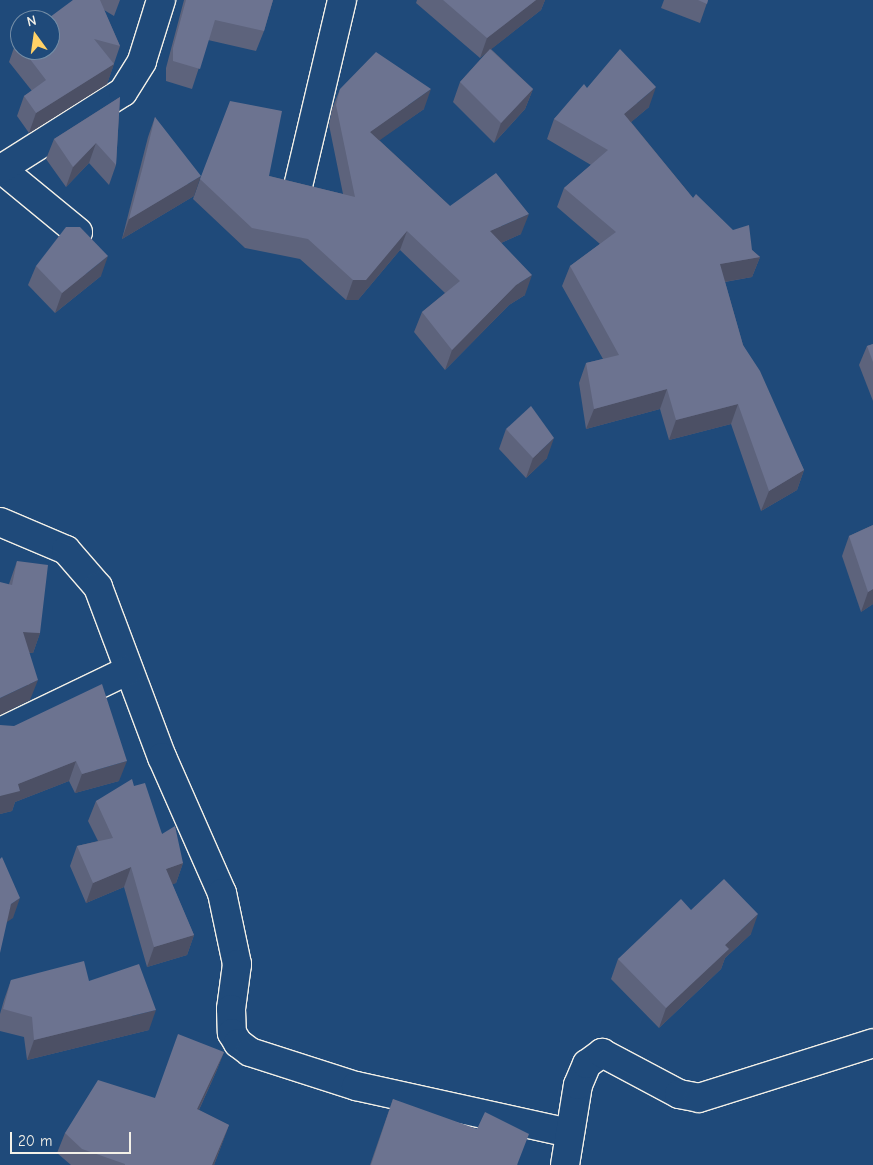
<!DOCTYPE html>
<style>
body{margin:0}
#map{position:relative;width:873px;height:1165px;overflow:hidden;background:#1f4a7a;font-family:"Comic Neue",sans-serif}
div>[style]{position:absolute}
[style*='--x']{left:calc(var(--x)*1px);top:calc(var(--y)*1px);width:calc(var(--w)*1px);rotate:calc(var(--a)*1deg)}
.roads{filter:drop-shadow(1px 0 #f4f1e8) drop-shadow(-1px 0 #f4f1e8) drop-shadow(0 1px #f4f1e8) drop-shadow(0 -1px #f4f1e8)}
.minor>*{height:28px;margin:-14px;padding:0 14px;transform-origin:14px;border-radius:14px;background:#1f4a7a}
.wall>*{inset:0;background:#5d637c}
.shaded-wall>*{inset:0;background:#4c5065}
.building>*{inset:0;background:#6c7390}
span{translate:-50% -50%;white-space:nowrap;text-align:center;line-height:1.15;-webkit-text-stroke:5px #1f4a7a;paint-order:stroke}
.north{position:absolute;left:10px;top:10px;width:50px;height:50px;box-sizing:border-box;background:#1f4a7a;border:1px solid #748da6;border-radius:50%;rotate:346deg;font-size:14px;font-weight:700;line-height:20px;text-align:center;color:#f4f1e8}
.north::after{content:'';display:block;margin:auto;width:18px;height:22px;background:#ffd166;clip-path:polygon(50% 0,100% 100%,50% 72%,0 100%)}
.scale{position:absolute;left:10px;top:1132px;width:121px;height:22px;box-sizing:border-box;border:2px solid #f4f1e8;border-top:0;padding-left:6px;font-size:15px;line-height:18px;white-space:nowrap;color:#f4f1e8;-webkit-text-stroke:4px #1f4a7a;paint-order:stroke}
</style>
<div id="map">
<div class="roads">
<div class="minor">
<i style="--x:0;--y:168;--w:101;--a:39.4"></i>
<i style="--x:1;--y:169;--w:144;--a:-32.3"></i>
<i style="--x:123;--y:92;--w:36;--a:-58"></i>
<i style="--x:142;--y:61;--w:64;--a:-72.7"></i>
<i style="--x:299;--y:182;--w:187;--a:-76.7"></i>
<i style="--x:0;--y:522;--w:72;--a:23"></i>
<i style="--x:66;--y:550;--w:49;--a:49.1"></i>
<i style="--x:98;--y:587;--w:182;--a:69.4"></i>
<i style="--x:162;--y:757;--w:149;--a:66.2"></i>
<i style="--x:222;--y:893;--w:73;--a:78.1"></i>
<i style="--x:237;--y:964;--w:45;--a:97.6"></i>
<i style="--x:231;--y:1009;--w:24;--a:88"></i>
<i style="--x:232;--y:1033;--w:12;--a:59"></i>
<i style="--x:238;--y:1043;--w:15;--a:37"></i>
<i style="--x:250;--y:1052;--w:111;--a:17.8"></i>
<i style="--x:356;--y:1086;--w:218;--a:12.4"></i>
<i style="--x:0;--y:732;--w:141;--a:-25.7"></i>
<i style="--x:565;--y:1165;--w:81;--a:-80.8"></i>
<i style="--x:578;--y:1085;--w:23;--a:-67"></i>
<i style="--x:587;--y:1064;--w:19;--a:-36"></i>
<i style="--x:602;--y:1053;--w:87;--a:28"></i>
<i style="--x:679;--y:1094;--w:20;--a:11"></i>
<i style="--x:699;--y:1098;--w:182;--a:-17.5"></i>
</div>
</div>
<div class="wall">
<i style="clip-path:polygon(73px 0,120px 0,114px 16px,104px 10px,120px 46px,107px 84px,29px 133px,17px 116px,24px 96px,32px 91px,9px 62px,16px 42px,20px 39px,20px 50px,50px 50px)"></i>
<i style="clip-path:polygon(184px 0,273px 0,264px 31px,256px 51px,208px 40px,192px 89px,166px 81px,166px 68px)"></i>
<i style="clip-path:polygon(417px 0,545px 0,541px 10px,491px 49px,533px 89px,525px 109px,494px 143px,453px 102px,460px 82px,487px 52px,480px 58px,416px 3px)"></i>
<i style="clip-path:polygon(664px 0,708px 0,700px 23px,661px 8px)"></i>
<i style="clip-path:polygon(587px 88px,649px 107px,631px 122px,693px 198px,760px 257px,752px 277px,725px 282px,743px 345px,804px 470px,797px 490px,761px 511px,731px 424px,669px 440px,660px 409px,586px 429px,579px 383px,586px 363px,603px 359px,562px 286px,570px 266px,600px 244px,557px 207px,564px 188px,591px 165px,547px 139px,554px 119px)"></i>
<i style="clip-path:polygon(340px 89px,424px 109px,379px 140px,450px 206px,521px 234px,501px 243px,525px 295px,509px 305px,445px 370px,414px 332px,422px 312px,445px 293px,400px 250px,358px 300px,346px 300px,300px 259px,245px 248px,193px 199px,200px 179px,269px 176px,343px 194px,329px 125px,332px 109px)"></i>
<i style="clip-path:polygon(120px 97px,116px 165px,109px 185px,89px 163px,66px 187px,46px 159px,54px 139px)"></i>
<i style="clip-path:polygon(155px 117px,194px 196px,122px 239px,148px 137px)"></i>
<i style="clip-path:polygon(36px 266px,101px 276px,55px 313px,28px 285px)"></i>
<i style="clip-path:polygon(873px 344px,873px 401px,859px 365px,867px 346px)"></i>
<i style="clip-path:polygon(506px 429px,547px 458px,526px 478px,499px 449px)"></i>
<i style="clip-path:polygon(873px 525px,873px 604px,861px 612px,842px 556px,849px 536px)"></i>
<i style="clip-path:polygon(17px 561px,40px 633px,33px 653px,29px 653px,30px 700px,9px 584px)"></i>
<i style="clip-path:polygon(0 725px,119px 781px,75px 793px,69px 781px,15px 802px,12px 811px,0 814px)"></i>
<i style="clip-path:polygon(134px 786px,162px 834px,183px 863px,176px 883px,172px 884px,194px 935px,187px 955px,147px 967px,124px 887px,86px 903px,70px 866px,77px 846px,98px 841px,88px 821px,96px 801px)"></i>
<i style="clip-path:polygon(691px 910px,751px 934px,725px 958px,721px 969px,659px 1028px,611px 979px,618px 959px)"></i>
<i style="clip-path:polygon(11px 980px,89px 981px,149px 1030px,27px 1060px,24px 1037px,0 1031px,0 1014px,4px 1000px)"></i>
<i style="clip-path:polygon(224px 1052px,216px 1072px,199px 1110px,229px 1125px,214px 1165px,71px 1165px,57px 1153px,65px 1133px,155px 1098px)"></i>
<i style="clip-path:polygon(393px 1099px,518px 1165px,370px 1165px)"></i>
</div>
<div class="shaded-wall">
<i style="clip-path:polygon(536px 0,545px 0,541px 10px,480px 58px,487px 38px)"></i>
<i style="clip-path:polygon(114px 64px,107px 84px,29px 133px,36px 113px)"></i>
<i style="clip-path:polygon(656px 87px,649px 107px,617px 134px,624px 114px)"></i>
<i style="clip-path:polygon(431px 89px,424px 109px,363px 152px,370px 132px)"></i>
<i style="clip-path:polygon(533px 89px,525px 109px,494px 143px,501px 123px)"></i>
<i style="clip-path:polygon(96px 143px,89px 163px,66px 187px,73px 167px)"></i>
<i style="clip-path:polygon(201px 176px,194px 196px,122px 239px,129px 219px)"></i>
<i style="clip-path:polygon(529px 214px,521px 234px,483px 251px,490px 231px)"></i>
<i style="clip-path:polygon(407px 231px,400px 250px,358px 300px,346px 300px,353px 280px)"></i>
<i style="clip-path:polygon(108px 256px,101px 276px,55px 313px,62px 293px)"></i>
<i style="clip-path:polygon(760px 257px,752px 277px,712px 284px,720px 264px)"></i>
<i style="clip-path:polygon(532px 275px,525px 295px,509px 305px,445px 370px,452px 350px,516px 285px)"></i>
<i style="clip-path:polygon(667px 389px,660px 409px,586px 429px,594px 409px)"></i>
<i style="clip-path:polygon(738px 404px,731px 424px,669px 440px,676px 420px)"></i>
<i style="clip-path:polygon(554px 438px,547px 458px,526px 478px,533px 458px)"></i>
<i style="clip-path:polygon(804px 470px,797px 490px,761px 511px,769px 491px)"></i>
<i style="clip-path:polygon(873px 589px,873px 604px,861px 612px,868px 592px)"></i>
<i style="clip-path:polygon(23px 632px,40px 633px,33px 653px,16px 652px)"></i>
<i style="clip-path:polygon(38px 680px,30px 700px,0 715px,0 698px)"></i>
<i style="clip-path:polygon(76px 761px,69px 781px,15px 802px,12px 811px,0 814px,0 796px,18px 784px)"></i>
<i style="clip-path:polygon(127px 761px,119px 781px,75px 793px,82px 774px)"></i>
<i style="clip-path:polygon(183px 863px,176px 883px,159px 889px,166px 869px)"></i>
<i style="clip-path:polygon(131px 867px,124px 887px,86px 903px,93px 883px)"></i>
<i style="clip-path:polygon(20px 898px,13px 918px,4px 924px,11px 904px)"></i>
<i style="clip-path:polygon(758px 914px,751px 934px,725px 958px,721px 969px,659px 1028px,666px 1008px,725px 945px)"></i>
<i style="clip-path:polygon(194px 935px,187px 955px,147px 967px,154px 947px)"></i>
<i style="clip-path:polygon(156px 1010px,149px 1030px,27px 1060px,34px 1040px)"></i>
<i style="clip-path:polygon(224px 1052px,216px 1072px,190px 1129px,197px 1109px)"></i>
<i style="clip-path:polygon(229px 1125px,214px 1165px,212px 1165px)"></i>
</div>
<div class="building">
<i style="clip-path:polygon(73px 0,100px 0,120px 46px,94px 39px,114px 64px,36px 113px,24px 96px,46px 80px,23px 50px,50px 50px,50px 20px,46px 20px)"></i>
<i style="clip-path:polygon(186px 0,273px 0,264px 31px,215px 20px,200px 69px,173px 61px,173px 48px)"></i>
<i style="clip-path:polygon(443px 0,536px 0,487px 38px)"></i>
<i style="clip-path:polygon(698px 0,708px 0,707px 4px)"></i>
<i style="clip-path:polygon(20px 39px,20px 47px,16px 42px)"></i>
<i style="clip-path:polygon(490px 49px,533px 89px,501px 123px,460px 82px)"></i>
<i style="clip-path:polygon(620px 49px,656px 87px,624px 114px,693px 198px,696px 194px,733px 230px,749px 225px,752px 250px,760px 257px,720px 264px,743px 345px,760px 371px,804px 470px,769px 491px,738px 404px,676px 420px,667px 389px,594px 409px,586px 363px,619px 355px,570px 266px,616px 232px,564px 188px,608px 150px,554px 119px,584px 84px,587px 88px)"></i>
<i style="clip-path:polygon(376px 52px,431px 89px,370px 132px,450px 206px,496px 173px,529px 214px,490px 231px,532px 275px,516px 285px,452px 350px,422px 312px,460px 281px,407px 231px,366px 280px,353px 280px,308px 239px,252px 228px,200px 179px,230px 101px,282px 111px,269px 176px,355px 197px,336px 105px,340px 89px)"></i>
<i style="clip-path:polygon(120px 97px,116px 165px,96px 143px,73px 167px,54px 139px)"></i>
<i style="clip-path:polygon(155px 117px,201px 176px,129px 219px,143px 166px)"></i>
<i style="clip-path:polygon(66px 227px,80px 227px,108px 256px,62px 293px,36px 266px)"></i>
<i style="clip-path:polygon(873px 344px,873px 362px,867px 346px)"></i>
<i style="clip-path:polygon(531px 406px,554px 438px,533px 458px,506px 429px)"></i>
<i style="clip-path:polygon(873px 525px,873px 589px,868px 592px,849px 536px)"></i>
<i style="clip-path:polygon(17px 561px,48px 565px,40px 633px,23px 632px,38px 680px,0 698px,0 582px,12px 585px)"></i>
<i style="clip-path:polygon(102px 684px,127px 761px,82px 774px,76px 761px,18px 784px,20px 791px,0 796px,0 725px,14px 726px)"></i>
<i style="clip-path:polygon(132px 779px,134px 786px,145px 783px,162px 834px,175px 826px,183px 863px,166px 869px,194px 935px,154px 947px,131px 867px,93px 883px,77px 846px,113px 838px,96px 801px)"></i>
<i style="clip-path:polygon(2px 857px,20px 898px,11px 904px,0 953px,0 859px)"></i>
<i style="clip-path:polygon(724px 879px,758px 914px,725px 945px,729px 949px,666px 1008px,618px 959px,681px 899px,691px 910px)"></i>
<i style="clip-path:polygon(84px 961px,89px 981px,139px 964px,156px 1010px,34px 1040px,32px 1017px,3px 1009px,11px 980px)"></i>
<i style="clip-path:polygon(178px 1034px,224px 1052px,197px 1109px,229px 1125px,212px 1165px,125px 1165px,125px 1164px,82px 1149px,65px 1133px,98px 1080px,155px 1098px)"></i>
<i style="clip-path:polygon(393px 1099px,477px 1129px,485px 1112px,529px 1134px,517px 1165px,371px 1165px)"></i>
</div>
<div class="north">N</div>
<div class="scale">20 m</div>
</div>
